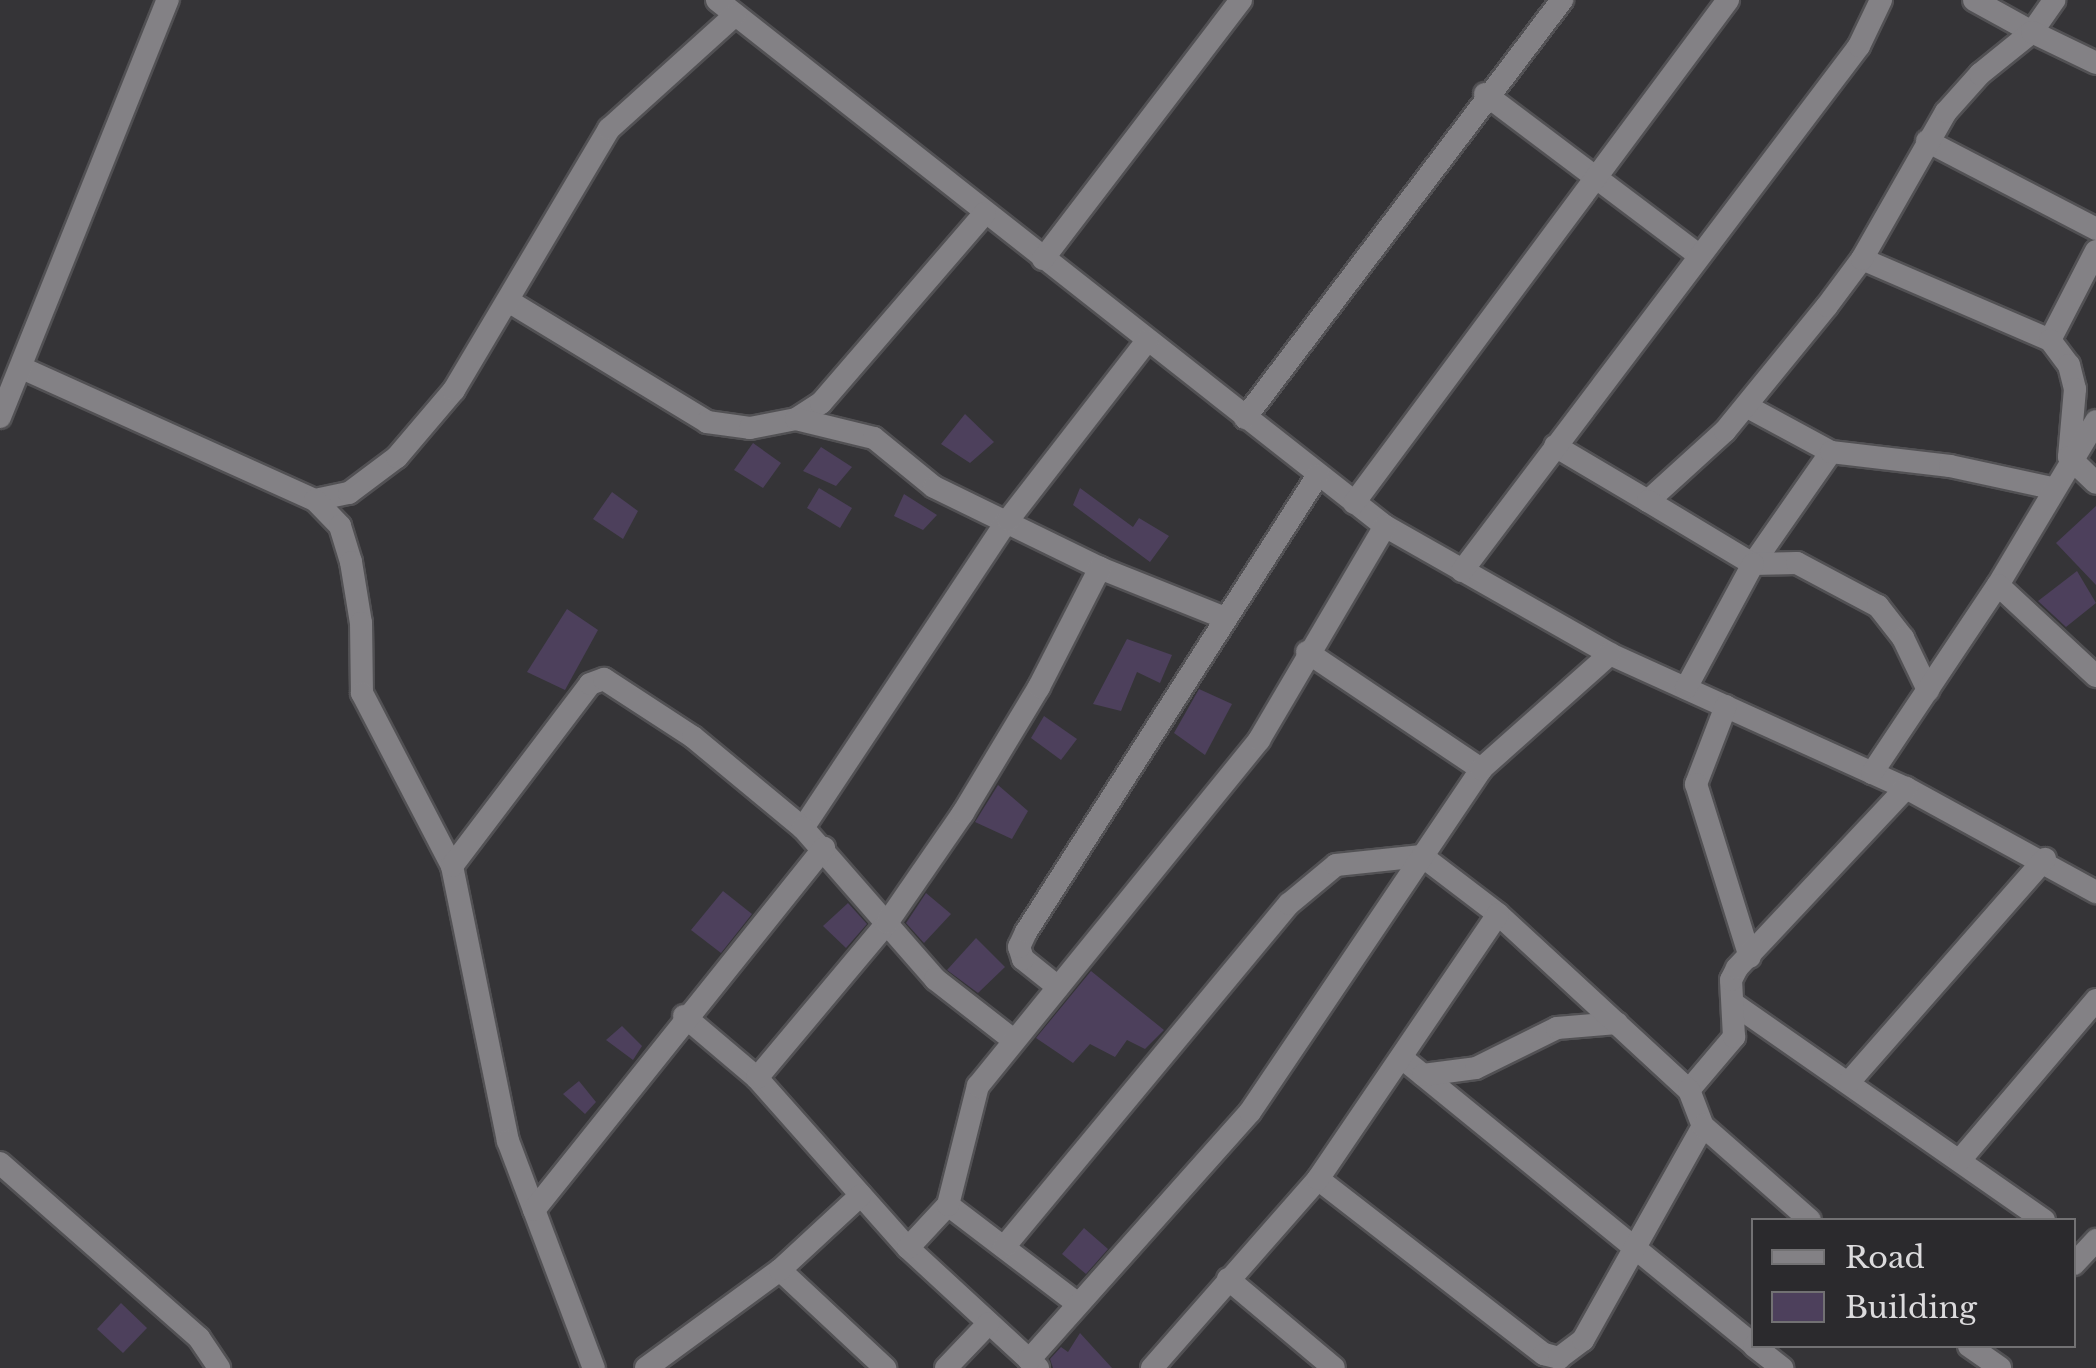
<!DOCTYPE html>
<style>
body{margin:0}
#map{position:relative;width:2096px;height:1368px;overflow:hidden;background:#353437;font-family:"Libre Baskerville",serif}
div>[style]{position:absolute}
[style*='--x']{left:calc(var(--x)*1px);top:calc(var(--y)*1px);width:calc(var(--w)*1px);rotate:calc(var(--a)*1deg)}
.building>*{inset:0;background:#4d405c}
.roads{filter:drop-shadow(2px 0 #525154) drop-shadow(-2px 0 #525154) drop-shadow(0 2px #525154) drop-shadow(0 -2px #525154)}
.minor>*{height:22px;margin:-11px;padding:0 11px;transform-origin:11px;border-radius:11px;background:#838185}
span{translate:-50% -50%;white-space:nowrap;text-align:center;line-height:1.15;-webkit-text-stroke:8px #2b2a2d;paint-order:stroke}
.legend{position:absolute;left:1751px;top:1218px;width:325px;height:130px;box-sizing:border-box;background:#2b2a2d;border:2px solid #727173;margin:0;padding:12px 18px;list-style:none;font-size:30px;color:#dcdbdd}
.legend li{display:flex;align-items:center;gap:20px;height:50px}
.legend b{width:50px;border:2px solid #727173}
</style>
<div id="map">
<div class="building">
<i style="clip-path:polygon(965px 414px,994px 442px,970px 463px,941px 444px)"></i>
<i style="clip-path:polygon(753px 443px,781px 463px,763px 488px,734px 470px)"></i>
<i style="clip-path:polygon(821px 447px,852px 467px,836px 486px,803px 471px)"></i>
<i style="clip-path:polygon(819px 488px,852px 508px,840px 528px,807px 508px)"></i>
<i style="clip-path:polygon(1080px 488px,1133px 527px,1139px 518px,1169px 536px,1150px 562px,1073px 505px)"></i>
<i style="clip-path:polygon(612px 492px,638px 511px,623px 539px,593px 519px)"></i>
<i style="clip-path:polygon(904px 494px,937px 515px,923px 530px,894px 516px)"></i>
<i style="clip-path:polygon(2096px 506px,2096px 585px,2056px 543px)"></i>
<i style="clip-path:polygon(2077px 571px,2096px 603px,2066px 627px,2038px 601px)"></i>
<i style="clip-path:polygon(567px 609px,598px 630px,565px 690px,527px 672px)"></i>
<i style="clip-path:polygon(1127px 639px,1172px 655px,1160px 683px,1137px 672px,1121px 711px,1093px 704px)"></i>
<i style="clip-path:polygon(1199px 689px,1232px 704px,1205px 755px,1174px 733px)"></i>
<i style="clip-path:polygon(1044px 716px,1077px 739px,1061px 760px,1031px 738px)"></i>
<i style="clip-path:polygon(998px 785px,1028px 811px,1012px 839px,975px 822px)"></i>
<i style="clip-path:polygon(723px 891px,752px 914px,721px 953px,691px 930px)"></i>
<i style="clip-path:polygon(926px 893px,951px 914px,924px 943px,906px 923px)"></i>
<i style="clip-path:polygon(848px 903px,867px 924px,846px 948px,823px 926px)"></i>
<i style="clip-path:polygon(976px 938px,1005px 967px,978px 993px,947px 970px)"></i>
<i style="clip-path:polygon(1091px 971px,1164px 1030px,1145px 1049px,1127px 1040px,1115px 1057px,1090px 1044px,1073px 1063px,1036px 1038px)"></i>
<i style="clip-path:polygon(622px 1026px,642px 1046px,633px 1060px,606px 1040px)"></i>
<i style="clip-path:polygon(579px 1081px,596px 1102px,585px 1114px,563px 1094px)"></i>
<i style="clip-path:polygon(1084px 1228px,1108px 1249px,1086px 1274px,1062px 1254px)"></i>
<i style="clip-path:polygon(121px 1303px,147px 1328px,123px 1353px,97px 1329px)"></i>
<i style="clip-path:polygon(1080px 1333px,1112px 1368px,1053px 1368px,1050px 1359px,1061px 1347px,1068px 1352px)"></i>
</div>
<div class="roads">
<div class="minor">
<i style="--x:717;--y:0;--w:850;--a:38.22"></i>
<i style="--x:1385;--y:526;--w:259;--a:29.6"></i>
<i style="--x:1610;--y:654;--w:325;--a:24.4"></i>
<i style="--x:1906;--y:788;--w:217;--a:28.7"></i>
<i style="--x:1974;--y:0;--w:66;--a:28.9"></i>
<i style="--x:2032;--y:32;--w:39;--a:-55"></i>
<i style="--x:1485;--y:94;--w:266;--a:37"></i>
<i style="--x:1927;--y:141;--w:191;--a:27.5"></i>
<i style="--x:1043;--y:259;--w:326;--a:-52.6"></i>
<i style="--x:1862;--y:259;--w:205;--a:23.3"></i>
<i style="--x:2050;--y:340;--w:100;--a:-62.7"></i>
<i style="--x:510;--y:302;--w:231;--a:31.3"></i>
<i style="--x:707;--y:422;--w:43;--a:7.9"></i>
<i style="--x:750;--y:428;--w:47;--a:-11.1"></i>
<i style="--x:796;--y:419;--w:30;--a:-33"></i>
<i style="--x:821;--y:403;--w:251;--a:-49.2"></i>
<i style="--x:2050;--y:340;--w:31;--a:53"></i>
<i style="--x:2069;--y:365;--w:25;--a:76"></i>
<i style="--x:2075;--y:389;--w:68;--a:95"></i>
<i style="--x:2069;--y:457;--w:37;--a:44"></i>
<i style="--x:22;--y:368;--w:321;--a:24.3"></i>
<i style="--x:315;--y:500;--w:35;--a:-12"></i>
<i style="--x:349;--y:493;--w:60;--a:-36.9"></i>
<i style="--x:397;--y:457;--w:88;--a:-49.6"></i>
<i style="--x:454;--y:390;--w:304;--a:-59.3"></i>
<i style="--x:609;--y:129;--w:170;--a:-42.1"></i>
<i style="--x:1746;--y:406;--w:97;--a:28.4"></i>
<i style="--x:1831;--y:452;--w:136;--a:124.9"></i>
<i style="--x:1753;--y:564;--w:44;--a:-1.3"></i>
<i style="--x:1797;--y:563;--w:92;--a:28"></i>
<i style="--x:1878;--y:606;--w:41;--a:52"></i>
<i style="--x:1903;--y:638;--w:58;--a:64.3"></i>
<i style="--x:0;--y:417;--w:450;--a:-68.1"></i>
<i style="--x:1245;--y:418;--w:525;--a:-52.82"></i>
<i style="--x:796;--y:419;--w:80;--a:13.7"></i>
<i style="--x:874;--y:438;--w:77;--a:39.2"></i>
<i style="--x:934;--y:487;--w:185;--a:26"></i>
<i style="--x:1100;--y:568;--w:135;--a:21.8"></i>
<i style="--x:1555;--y:446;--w:108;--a:30.6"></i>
<i style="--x:1648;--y:501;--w:104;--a:-42.3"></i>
<i style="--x:1725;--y:431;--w:161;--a:-50.8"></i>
<i style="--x:1827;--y:306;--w:59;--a:-53.3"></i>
<i style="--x:1862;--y:259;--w:169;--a:-60.3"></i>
<i style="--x:1946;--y:112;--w:51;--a:-48.2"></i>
<i style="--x:1980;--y:74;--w:67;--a:-38.9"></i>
<i style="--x:2032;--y:32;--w:71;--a:25.8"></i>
<i style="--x:1831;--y:452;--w:120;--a:6.7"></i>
<i style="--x:1950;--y:466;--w:104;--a:12.2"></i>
<i style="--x:315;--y:500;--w:36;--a:46"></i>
<i style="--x:340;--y:526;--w:38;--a:73"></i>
<i style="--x:351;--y:562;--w:62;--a:80.7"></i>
<i style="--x:361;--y:623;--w:70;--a:89.2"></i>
<i style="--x:362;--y:693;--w:195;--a:62.5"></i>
<i style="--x:452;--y:866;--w:281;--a:78.5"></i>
<i style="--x:508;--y:1141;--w:243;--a:69.3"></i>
<i style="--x:1648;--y:501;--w:122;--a:31"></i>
<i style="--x:1753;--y:564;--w:141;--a:118.4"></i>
<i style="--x:1354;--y:503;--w:627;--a:-53.37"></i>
<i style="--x:1462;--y:571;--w:658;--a:-52.9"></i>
<i style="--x:1859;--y:46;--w:51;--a:-64.4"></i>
<i style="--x:1998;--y:585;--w:191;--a:-59.1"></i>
<i style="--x:1307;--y:652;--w:210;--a:33.9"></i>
<i style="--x:1726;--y:706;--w:84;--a:111"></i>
<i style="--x:1696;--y:784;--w:181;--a:72.7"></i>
<i style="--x:1872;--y:773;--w:226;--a:-56.2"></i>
<i style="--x:1998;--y:585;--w:134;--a:42.9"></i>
<i style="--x:803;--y:828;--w:370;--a:-56.4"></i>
<i style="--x:1008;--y:520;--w:227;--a:-52.2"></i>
<i style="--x:452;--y:866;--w:228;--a:-52.8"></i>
<i style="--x:590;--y:684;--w:15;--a:-20"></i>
<i style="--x:604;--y:679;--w:106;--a:33.1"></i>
<i style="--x:693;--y:737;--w:143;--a:39.6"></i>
<i style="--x:803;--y:828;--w:201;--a:48.8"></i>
<i style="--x:935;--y:979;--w:98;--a:37.9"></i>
<i style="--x:1058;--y:987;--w:45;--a:-141.3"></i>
<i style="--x:1023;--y:959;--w:13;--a:-108"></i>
<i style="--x:1019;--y:947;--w:17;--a:-65"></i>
<i style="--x:1026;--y:932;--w:542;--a:-57.42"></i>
<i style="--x:1734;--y:1004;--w:378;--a:34.9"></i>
<i style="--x:684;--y:1016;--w:96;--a:40.3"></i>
<i style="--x:757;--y:1078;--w:227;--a:48.4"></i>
<i style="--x:908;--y:1248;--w:177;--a:42.7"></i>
<i style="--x:1402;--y:1058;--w:454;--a:39.2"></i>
<i style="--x:1423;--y:1075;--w:53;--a:-7.5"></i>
<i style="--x:1476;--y:1068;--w:90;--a:-26.3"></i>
<i style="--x:1557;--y:1028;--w:60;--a:-4.8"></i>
<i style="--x:757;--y:1078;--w:202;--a:-50"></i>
<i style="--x:887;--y:923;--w:134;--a:-55.4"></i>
<i style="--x:963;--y:813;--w:147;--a:-58.9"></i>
<i style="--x:1039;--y:687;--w:134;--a:-62.9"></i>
<i style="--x:1849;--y:1082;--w:297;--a:-48.7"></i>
<i style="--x:1689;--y:1090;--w:70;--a:-49.7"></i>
<i style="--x:1734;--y:1037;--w:57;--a:-93"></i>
<i style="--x:1731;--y:980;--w:13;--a:-63"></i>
<i style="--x:1737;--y:968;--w:247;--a:-46.8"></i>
<i style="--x:1960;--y:1160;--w:210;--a:-49.6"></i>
<i style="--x:0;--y:1163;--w:265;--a:41.3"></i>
<i style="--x:199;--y:1338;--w:36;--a:56"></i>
<i style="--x:1318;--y:1179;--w:286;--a:37.8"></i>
<i style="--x:1544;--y:1354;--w:16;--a:15"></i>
<i style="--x:1559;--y:1358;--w:30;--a:-37"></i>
<i style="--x:1583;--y:1340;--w:245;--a:-60.7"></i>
<i style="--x:948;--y:1205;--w:163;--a:37.3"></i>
<i style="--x:534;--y:1210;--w:464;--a:-51.3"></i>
<i style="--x:1004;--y:1247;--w:446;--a:-50.3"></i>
<i style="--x:1289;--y:904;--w:61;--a:-39.7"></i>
<i style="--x:1336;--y:865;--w:86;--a:-6"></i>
<i style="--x:1422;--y:856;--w:96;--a:37.3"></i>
<i style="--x:1498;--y:914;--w:260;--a:42.7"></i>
<i style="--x:1689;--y:1090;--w:39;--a:69"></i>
<i style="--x:1703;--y:1126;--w:142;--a:41.3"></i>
<i style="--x:908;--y:1248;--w:59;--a:-47.1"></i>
<i style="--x:948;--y:1205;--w:123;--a:-75.9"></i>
<i style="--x:978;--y:1086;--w:446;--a:-50.9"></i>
<i style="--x:1259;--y:740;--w:248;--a:-59.5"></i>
<i style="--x:2074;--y:1264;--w:33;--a:-47"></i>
<i style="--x:780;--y:1270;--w:144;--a:43"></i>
<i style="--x:1228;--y:1279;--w:138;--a:40"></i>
<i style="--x:1754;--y:1346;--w:36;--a:38"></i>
<i style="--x:1969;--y:1346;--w:38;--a:35"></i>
<i style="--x:1029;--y:1360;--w:332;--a:-48.3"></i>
<i style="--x:1250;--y:1112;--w:414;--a:-56"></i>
<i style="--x:1481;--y:769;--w:173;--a:-41.7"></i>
<i style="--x:646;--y:1368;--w:166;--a:-36.2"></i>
<i style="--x:780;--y:1270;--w:110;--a:-42.8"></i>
<i style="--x:946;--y:1368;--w:62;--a:-46.3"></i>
<i style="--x:1152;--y:1368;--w:252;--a:-48.7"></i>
<i style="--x:1318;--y:1179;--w:320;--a:-55.8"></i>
</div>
</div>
<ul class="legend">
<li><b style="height:12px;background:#838185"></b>Road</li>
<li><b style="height:28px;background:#4d405c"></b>Building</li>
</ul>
</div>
